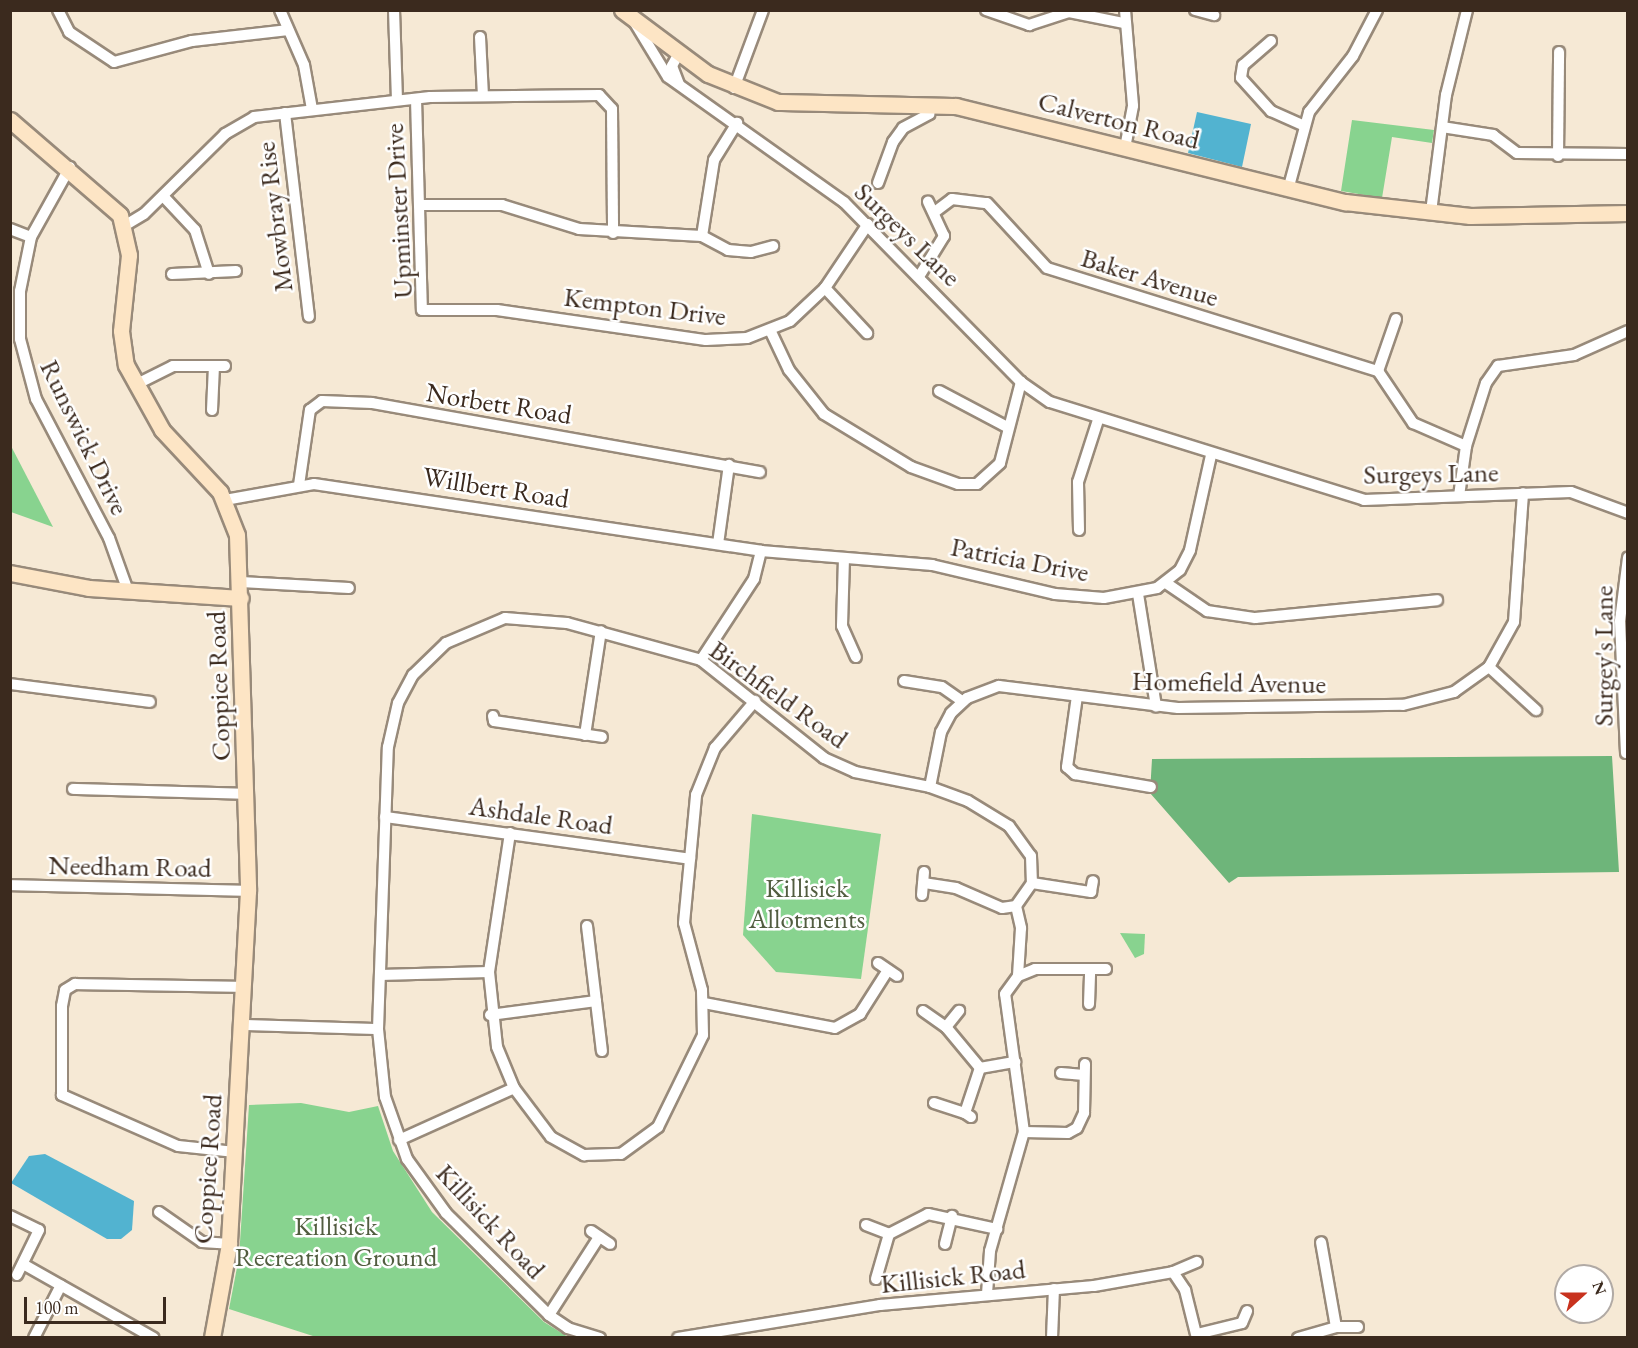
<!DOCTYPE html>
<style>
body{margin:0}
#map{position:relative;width:1638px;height:1348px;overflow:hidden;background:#f6e9d5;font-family:"EB Garamond",serif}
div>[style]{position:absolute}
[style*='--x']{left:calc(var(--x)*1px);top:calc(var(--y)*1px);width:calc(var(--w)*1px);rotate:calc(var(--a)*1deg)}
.green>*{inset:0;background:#88d38f}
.forest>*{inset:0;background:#6eb57a}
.water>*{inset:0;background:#52b3d0}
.roads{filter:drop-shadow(2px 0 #988a7a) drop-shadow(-2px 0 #988a7a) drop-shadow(0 2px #988a7a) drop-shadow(0 -2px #988a7a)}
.street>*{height:10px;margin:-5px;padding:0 5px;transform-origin:5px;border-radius:5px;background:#fff}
.secondary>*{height:15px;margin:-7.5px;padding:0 7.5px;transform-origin:7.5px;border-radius:7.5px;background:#fde5c5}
span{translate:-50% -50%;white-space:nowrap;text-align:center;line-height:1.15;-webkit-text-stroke:5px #fff;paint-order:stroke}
.street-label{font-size:27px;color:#3b2a1e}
.park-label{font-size:27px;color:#525d40}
.frame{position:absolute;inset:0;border:12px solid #3b2a1e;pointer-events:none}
.north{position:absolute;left:1554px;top:1264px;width:60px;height:60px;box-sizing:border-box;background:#fff;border:2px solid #b1aaa5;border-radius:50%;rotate:69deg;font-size:16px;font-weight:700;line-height:24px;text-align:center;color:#3b2a1e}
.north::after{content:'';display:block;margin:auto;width:21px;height:27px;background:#c8321e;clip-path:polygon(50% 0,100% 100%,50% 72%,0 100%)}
.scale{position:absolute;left:24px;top:1297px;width:142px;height:27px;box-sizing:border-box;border:3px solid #3b2a1e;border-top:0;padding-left:8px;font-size:18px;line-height:21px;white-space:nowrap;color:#3b2a1e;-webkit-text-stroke:4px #fff;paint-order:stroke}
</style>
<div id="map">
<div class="green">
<i style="clip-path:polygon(1352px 120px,1434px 130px,1432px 143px,1392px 137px,1382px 198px,1341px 191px)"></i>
<i style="clip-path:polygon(11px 446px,53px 527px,11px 512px)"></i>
<i style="clip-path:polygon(752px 814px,881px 834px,861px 979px,776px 972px,743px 935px)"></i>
<i style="clip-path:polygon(1120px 933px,1145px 934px,1144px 954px,1135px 958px)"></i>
<i style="clip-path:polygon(301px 1103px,349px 1112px,378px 1106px,393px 1151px,432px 1212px,544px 1322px,568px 1337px,316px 1337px,229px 1309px,239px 1257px,249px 1105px)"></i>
</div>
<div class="forest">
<i style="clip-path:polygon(1612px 756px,1619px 872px,1238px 877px,1229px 883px,1150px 793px,1152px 759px)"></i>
</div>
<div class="water">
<i style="clip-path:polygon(1197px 112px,1251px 124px,1242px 167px,1188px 153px)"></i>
<i style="clip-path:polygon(45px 1154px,134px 1201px,132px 1230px,121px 1239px,107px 1239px,11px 1183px,29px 1156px)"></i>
</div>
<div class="roads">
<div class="street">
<i style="--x:58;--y:10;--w:25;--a:63"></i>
<i style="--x:69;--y:32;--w:54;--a:33.7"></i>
<i style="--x:114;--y:62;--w:81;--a:-15.1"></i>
<i style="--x:192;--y:41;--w:97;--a:-6.5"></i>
<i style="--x:280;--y:10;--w:60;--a:66.4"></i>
<i style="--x:304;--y:65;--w:45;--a:79.7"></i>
<i style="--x:394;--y:10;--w:90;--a:88.1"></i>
<i style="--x:986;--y:10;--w:46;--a:19.2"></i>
<i style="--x:1029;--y:25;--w:42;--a:-18"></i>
<i style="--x:1069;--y:12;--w:55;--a:11.5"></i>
<i style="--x:1125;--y:10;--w:96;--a:85.2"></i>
<i style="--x:1133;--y:106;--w:43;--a:100.8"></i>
<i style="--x:1195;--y:10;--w:20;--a:15"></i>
<i style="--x:635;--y:23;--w:63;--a:58.6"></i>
<i style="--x:668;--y:77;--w:216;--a:35.4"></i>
<i style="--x:844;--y:202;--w:252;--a:45.5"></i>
<i style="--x:1021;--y:382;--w:35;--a:35"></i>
<i style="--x:1050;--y:402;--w:329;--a:17.3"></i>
<i style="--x:1364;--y:500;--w:207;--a:-2.2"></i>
<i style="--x:1571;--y:492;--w:61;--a:20.2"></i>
<i style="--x:480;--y:37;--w:59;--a:87.1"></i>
<i style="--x:1271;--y:41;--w:37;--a:139"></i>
<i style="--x:1243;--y:65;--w:13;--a:99"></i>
<i style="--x:1241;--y:78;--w:45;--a:47.7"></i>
<i style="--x:1271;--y:111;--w:35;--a:24"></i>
<i style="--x:678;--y:55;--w:13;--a:119"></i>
<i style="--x:672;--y:66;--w:19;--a:69"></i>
<i style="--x:734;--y:88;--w:83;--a:-69.6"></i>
<i style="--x:416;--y:99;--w:211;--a:88.4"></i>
<i style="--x:422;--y:310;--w:75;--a:0"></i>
<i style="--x:497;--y:310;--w:211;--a:8.2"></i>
<i style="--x:706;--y:340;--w:41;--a:-2.8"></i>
<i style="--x:747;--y:338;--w:46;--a:-21.6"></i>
<i style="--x:790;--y:321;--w:48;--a:-43.3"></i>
<i style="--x:825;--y:288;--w:77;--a:-56.1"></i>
<i style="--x:285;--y:113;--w:205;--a:83.3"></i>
<i style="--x:1442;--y:127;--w:52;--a:8.9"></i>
<i style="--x:1493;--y:135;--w:30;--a:37"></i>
<i style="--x:1517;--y:153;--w:111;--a:0.5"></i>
<i style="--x:1558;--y:156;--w:104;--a:-89.4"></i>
<i style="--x:70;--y:167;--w:80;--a:119.1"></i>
<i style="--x:31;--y:237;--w:55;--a:101.5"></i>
<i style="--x:20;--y:291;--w:48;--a:90"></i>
<i style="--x:20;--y:339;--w:62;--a:75.1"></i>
<i style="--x:36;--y:399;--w:157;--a:62.3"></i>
<i style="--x:109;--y:538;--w:56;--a:70.3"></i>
<i style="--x:878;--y:183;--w:44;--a:-69.9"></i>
<i style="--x:893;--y:142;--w:17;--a:-54"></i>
<i style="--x:903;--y:128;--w:30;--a:-28"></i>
<i style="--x:929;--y:114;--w:9;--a:-90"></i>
<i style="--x:1288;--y:190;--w:81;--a:-74.9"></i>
<i style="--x:1309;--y:112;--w:71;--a:-51.8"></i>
<i style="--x:1353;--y:56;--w:52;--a:-62.4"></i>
<i style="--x:163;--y:196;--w:47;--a:46.7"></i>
<i style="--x:195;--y:230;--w:46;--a:72.3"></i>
<i style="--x:419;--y:205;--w:83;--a:0"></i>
<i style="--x:502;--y:205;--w:81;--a:17.3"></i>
<i style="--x:579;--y:229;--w:123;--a:3.3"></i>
<i style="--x:936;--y:211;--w:20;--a:-37"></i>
<i style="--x:952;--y:199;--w:35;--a:7"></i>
<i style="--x:987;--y:203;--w:88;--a:47.3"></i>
<i style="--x:1047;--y:268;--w:347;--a:17.3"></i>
<i style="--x:1378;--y:371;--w:63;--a:56.1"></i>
<i style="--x:1413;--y:423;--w:58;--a:23.5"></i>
<i style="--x:1431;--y:212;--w:118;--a:-82.7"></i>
<i style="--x:1446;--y:95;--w:88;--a:-76.1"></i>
<i style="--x:124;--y:226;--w:23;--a:-31"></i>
<i style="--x:144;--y:214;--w:114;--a:-44.6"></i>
<i style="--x:225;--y:134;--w:34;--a:-30"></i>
<i style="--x:254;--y:117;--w:177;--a:-6.5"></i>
<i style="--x:430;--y:97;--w:169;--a:-0.7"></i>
<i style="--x:599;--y:95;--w:19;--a:47"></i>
<i style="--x:612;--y:109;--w:124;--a:89.5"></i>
<i style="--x:10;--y:229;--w:22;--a:21"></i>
<i style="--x:702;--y:236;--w:77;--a:-81"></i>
<i style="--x:714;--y:160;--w:44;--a:-58.1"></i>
<i style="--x:702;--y:236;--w:30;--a:28"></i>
<i style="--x:728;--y:250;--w:23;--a:5"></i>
<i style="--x:751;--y:252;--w:23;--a:-15"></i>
<i style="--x:172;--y:274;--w:64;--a:-2.7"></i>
<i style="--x:920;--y:275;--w:46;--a:-58.4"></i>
<i style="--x:944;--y:236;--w:38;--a:-115"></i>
<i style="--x:825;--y:288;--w:62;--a:47"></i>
<i style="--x:771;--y:332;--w:42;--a:64.7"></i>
<i style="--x:789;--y:370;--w:56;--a:51.5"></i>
<i style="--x:824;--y:414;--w:102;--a:31.3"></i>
<i style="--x:911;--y:467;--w:50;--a:19.9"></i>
<i style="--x:958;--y:484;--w:19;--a:0"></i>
<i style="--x:977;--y:484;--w:31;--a:-42"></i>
<i style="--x:1000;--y:463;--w:84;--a:-75.5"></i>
<i style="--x:1378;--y:371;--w:55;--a:-70.9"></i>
<i style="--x:135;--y:385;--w:42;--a:-26.6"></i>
<i style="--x:173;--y:366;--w:52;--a:0"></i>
<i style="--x:939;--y:391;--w:77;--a:27.9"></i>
<i style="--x:212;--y:410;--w:44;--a:-87.4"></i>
<i style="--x:299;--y:485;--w:76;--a:-81.7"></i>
<i style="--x:310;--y:410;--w:15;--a:-37"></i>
<i style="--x:322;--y:401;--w:50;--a:2.3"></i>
<i style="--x:372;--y:403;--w:394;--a:10.1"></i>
<i style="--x:1459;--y:496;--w:50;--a:-82"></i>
<i style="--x:1466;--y:446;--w:66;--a:-72.4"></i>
<i style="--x:1486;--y:383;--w:21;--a:-55"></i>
<i style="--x:1498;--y:366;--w:77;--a:-8.2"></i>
<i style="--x:1574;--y:355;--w:59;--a:-24"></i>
<i style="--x:225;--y:500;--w:90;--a:-10.2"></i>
<i style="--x:314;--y:484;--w:452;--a:8.5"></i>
<i style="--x:761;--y:551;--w:172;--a:4.7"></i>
<i style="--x:932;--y:565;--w:126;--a:13.3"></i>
<i style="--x:1055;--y:594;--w:49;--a:4.7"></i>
<i style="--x:1104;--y:598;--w:54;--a:-10.7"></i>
<i style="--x:1157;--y:588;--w:29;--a:-38"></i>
<i style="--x:1180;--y:570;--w:22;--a:-63"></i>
<i style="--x:1190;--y:550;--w:97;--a:-77.5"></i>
<i style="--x:1079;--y:530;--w:48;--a:-91.2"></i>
<i style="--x:1078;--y:482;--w:65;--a:-72.1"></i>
<i style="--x:718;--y:544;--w:80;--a:-82.1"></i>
<i style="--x:844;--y:558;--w:68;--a:91.7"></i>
<i style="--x:842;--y:626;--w:34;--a:66"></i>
<i style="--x:241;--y:582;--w:108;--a:3.2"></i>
<i style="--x:1166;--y:583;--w:50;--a:34.3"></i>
<i style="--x:1207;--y:611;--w:49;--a:8.3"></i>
<i style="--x:1255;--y:618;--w:183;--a:-5.6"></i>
<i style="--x:1138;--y:594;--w:114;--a:80.9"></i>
<i style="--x:701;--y:660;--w:97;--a:-56.8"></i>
<i style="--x:754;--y:579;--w:29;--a:-76"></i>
<i style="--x:1489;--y:667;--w:64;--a:42.5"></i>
<i style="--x:904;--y:681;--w:38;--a:9"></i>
<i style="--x:942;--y:687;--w:24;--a:35"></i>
<i style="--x:10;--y:684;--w:141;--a:7.3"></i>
<i style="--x:1077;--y:696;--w:72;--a:98"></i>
<i style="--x:1067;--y:767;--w:11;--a:41"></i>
<i style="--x:1075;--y:774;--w:77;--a:9.7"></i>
<i style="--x:493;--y:716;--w:5;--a:79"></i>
<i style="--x:494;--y:721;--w:109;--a:8.4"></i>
<i style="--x:585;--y:735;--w:105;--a:-81.3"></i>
<i style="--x:1626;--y:753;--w:132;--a:-92.6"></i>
<i style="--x:1620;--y:621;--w:64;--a:-82.8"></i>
<i style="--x:930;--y:787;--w:56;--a:-78.7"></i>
<i style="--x:941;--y:732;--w:21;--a:-62"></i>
<i style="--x:951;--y:713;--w:22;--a:-43"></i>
<i style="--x:967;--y:698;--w:34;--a:-21"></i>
<i style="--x:999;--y:686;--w:180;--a:7"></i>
<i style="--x:1178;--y:708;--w:225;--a:-0.8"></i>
<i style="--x:1403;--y:705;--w:53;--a:-14.3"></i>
<i style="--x:1454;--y:692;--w:43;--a:-35.5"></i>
<i style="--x:1489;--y:667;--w:51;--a:-60.9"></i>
<i style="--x:1514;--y:622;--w:129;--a:-86"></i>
<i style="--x:73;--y:789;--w:174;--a:1.6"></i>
<i style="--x:385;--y:817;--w:308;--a:7.8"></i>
<i style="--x:510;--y:833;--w:141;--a:98.6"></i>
<i style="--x:489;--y:972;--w:75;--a:83.9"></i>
<i style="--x:497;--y:1047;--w:44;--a:67.5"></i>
<i style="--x:514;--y:1088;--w:61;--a:52.9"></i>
<i style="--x:551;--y:1137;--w:38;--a:29"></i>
<i style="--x:584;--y:1155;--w:37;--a:-2"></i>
<i style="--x:621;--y:1154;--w:46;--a:-36.1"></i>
<i style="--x:658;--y:1127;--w:102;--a:-63.9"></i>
<i style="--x:703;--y:1035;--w:45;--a:-91.3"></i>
<i style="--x:702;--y:990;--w:69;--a:-105"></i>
<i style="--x:684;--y:923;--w:129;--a:-84.6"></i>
<i style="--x:696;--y:795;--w:51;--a:-68"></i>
<i style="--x:715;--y:748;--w:62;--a:-49.6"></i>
<i style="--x:1032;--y:883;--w:60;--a:8.7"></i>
<i style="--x:1091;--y:892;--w:11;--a:-80"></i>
<i style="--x:10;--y:885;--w:238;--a:1.4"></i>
<i style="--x:922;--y:895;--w:23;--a:-85"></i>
<i style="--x:1016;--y:906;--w:23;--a:77"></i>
<i style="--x:1021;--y:928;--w:48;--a:93.6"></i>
<i style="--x:587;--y:926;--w:126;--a:83.2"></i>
<i style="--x:878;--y:963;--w:23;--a:34"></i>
<i style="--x:380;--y:975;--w:109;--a:-1.6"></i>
<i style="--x:704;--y:1003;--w:133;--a:10.8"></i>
<i style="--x:835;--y:1028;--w:29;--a:-29"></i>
<i style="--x:860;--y:1014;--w:52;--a:-57.5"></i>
<i style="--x:1089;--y:1004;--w:34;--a:-88"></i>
<i style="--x:923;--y:1011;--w:28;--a:35"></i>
<i style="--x:946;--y:1027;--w:53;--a:50.3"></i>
<i style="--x:980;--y:1068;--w:36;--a:-10"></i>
<i style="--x:490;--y:1015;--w:107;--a:-7.5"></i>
<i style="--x:243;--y:1025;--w:135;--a:1.7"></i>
<i style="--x:946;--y:1027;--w:21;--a:-51"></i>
<i style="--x:1061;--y:1073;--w:23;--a:5"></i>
<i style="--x:934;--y:1103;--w:33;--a:18"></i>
<i style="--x:971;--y:1117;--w:7;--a:-146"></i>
<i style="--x:965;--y:1113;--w:47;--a:-71.6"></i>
<i style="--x:1024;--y:1132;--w:44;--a:1.3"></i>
<i style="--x:1068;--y:1133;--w:10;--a:-29"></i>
<i style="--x:1077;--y:1128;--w:17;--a:-65"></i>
<i style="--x:1084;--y:1113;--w:49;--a:-88.8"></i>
<i style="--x:399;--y:1140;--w:126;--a:-24.3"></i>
<i style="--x:235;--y:1152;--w:57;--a:-174"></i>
<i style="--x:178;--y:1146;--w:127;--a:-156.3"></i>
<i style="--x:62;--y:1095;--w:89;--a:-90"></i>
<i style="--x:62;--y:1006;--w:16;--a:-79"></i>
<i style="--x:65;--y:990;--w:12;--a:-31"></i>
<i style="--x:75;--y:984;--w:169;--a:1"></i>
<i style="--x:159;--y:1212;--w:52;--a:34.9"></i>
<i style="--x:202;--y:1242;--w:27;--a:4"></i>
<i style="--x:10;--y:1216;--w:32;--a:26"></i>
<i style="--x:39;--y:1230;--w:50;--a:116.1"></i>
<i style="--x:866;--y:1225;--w:25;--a:21"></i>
<i style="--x:591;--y:1231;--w:23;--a:34"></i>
<i style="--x:945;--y:1244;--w:29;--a:-76"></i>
<i style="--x:23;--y:1264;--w:150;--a:29.5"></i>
<i style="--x:1173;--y:1272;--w:22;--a:56"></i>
<i style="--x:1185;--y:1290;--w:49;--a:76"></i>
<i style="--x:876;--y:1279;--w:47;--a:-73.9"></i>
<i style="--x:889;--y:1234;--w:44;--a:-27.1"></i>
<i style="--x:928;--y:1214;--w:71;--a:12.3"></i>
<i style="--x:987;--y:1294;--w:43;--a:-86"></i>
<i style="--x:990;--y:1251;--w:124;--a:-74.1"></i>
<i style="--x:1024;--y:1132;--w:139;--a:-97.8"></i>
<i style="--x:1005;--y:994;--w:22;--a:-54"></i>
<i style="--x:1018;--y:976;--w:18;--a:-22"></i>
<i style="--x:1035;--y:969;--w:71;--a:0"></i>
<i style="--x:549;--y:1315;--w:93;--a:-57.3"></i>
<i style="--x:1336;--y:1327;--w:22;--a:0"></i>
<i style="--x:1197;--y:1334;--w:46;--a:-13.7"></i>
<i style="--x:1242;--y:1323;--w:13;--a:-67"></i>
<i style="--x:34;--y:1338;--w:59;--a:-63"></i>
<i style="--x:600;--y:1338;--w:34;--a:-163"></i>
<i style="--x:568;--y:1328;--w:23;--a:-146"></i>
<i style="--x:549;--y:1315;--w:145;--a:-135.3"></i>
<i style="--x:446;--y:1213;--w:67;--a:-125.8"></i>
<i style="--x:407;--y:1159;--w:66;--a:-109.5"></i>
<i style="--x:385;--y:1097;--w:68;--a:-95.9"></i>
<i style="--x:378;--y:1029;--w:282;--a:-88"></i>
<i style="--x:388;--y:747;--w:45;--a:-77.2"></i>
<i style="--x:398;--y:703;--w:32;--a:-62"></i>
<i style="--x:413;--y:675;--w:46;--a:-44.1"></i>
<i style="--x:446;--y:643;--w:64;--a:-23"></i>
<i style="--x:505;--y:618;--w:62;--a:4.6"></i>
<i style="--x:567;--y:623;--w:139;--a:15.4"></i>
<i style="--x:701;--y:660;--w:157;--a:38.5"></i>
<i style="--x:824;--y:758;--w:34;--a:24"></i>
<i style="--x:855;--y:772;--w:76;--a:11.3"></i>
<i style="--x:930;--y:787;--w:40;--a:20.2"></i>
<i style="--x:968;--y:801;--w:48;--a:31.4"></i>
<i style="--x:1009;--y:826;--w:37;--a:54"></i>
<i style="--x:1031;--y:856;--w:27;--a:88"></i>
<i style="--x:1032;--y:883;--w:28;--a:125"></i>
<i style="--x:1016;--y:906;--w:14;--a:172"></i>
<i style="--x:1002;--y:908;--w:50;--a:-156.5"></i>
<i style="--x:956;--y:888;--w:33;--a:-171"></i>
<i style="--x:678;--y:1338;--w:205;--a:-9.3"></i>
<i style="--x:880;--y:1305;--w:215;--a:-5.1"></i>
<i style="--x:1094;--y:1286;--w:80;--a:-10"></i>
<i style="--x:1173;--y:1272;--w:26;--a:-23"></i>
<i style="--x:1052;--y:1338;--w:49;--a:-87.7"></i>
<i style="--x:1298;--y:1338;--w:40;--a:-16"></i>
<i style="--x:1336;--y:1327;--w:86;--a:-100"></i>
</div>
<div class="secondary">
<i style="--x:622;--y:10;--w:107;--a:36.7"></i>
<i style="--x:708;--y:74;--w:75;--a:21.8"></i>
<i style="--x:778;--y:102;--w:178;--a:1.3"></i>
<i style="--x:956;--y:106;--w:401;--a:13.9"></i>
<i style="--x:1345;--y:202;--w:126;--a:6.4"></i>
<i style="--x:1470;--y:216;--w:158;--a:-1.1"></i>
<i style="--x:10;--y:120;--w:145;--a:40.8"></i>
<i style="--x:120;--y:215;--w:41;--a:77.3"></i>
<i style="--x:129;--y:255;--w:76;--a:96"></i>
<i style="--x:121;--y:331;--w:34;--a:82"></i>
<i style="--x:126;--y:365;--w:74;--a:61"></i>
<i style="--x:162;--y:430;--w:85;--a:46.9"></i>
<i style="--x:220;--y:492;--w:46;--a:68.4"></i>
<i style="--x:237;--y:535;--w:356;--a:88.2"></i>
<i style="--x:248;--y:891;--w:354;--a:93.1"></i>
<i style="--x:229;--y:1244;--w:96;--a:100.3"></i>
<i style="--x:10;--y:573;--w:80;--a:10.8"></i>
<i style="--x:89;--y:588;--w:152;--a:3.8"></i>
</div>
</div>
<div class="street-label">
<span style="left:1119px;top:120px;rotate:14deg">Calverton Road</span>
<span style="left:398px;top:211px;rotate:-93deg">Upminster Drive</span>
<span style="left:274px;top:217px;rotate:-97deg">Mowbray Rise</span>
<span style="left:908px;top:234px;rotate:44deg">Surgeys Lane</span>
<span style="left:1150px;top:277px;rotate:17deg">Baker Avenue</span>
<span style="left:645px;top:306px;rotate:7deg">Kempton Drive</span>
<span style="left:499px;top:403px;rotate:9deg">Norbett Road</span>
<span style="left:85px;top:437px;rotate:64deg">Runswick Drive</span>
<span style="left:1431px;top:473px;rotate:-1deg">Surgeys Lane</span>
<span style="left:496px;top:487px;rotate:9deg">Willbert Road</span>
<span style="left:1020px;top:559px;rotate:11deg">Patricia Drive</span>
<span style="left:1603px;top:656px;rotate:-90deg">Surgey's Lane</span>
<span style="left:1229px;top:682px;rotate:1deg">Homefield Avenue</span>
<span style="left:218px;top:686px;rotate:-92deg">Coppice Road</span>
<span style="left:779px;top:694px;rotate:36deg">Birchfield Road</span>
<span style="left:541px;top:815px;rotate:8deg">Ashdale Road</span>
<span style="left:130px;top:866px;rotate:1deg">Needham Road</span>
<span style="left:207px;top:1169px;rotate:-86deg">Coppice Road</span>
<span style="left:491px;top:1221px;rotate:47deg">Killisick Road</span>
<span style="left:953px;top:1276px;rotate:-6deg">Killisick Road</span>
</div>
<div class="park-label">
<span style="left:807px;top:903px">Killisick<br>Allotments</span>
<span style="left:336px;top:1241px">Killisick<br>Recreation Ground</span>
</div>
<div class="frame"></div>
<div class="north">N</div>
<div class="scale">100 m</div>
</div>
